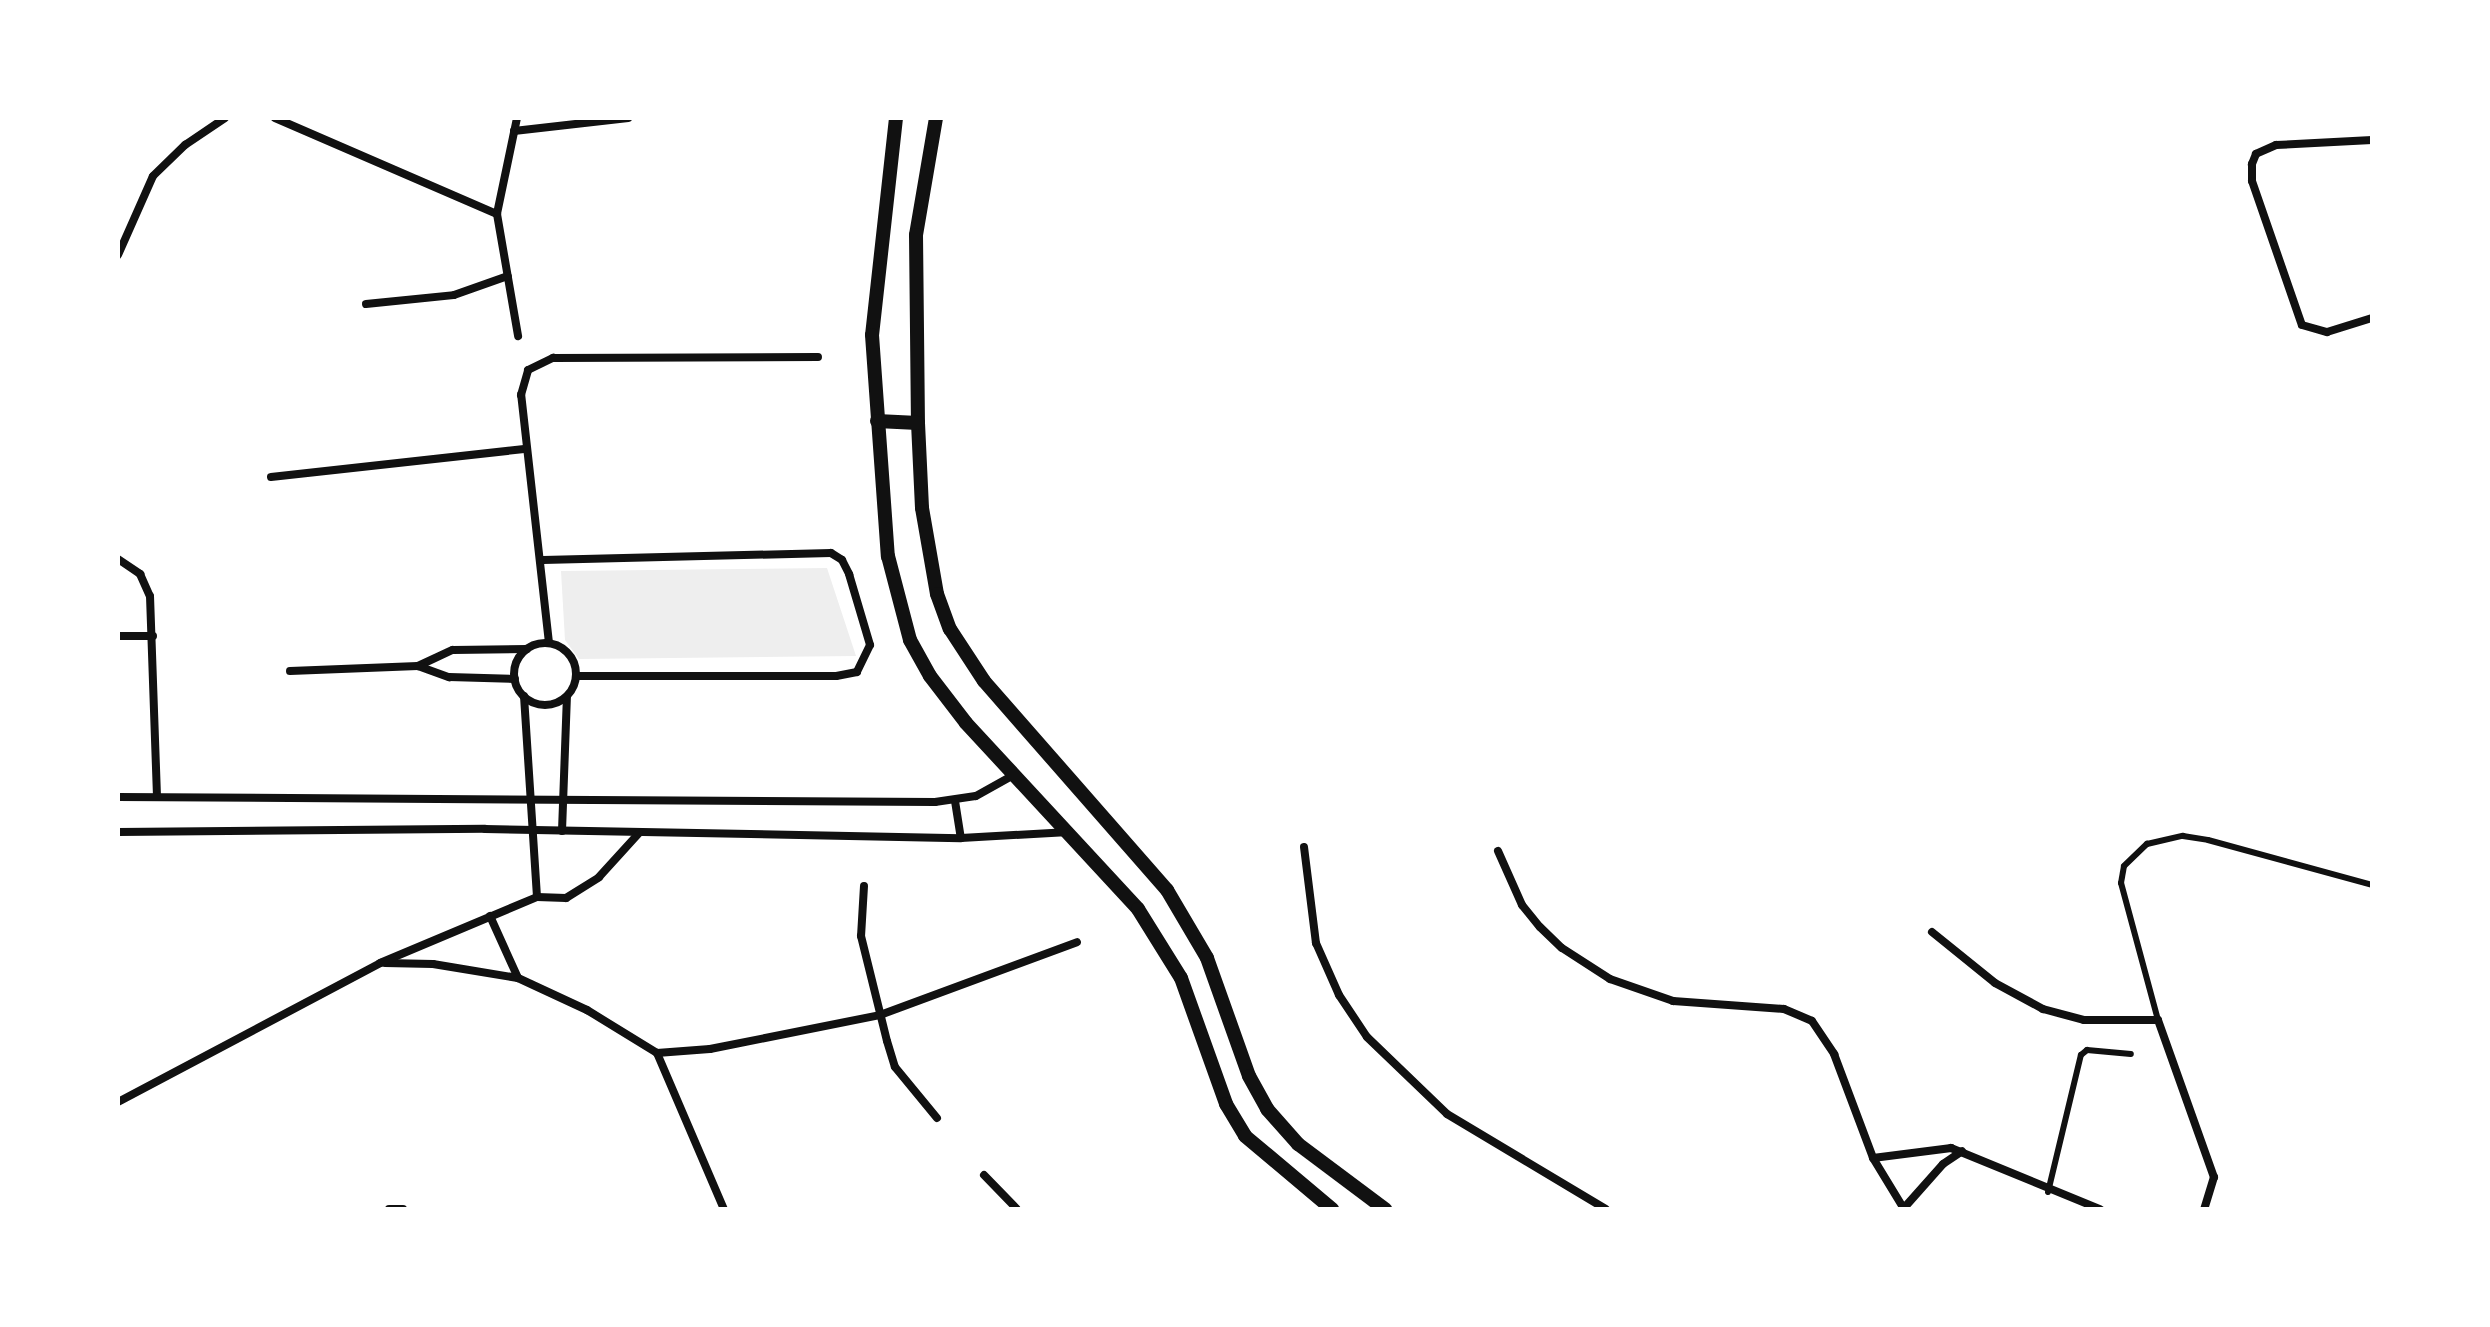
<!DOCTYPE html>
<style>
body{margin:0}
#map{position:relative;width:2490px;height:1327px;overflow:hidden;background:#fff;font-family:Ubuntu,sans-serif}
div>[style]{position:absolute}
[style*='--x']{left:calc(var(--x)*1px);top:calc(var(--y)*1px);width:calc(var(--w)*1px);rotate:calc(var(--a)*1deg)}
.green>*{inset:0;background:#eee}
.service>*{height:6px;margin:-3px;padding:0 3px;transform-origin:3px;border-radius:3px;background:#111}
.minor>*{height:8px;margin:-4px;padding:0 4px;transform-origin:4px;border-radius:4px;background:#111}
.minor>.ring{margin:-4px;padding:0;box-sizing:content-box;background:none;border:8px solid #111;border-radius:50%}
.tertiary>*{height:14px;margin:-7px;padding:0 7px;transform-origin:7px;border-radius:7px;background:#111}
span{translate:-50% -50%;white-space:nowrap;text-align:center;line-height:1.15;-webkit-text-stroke:8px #fff;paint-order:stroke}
.frame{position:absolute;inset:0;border:120px solid #fff;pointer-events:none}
</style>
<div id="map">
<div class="green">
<i style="clip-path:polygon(827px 568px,856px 656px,579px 659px,565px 640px,561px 571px)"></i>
</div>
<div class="service">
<i style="--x:2158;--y:1020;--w:142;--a:-105.1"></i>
<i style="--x:2121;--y:883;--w:17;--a:-80"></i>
<i style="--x:2124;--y:866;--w:32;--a:-44"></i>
<i style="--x:2147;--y:844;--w:37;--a:-13"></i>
<i style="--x:2183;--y:836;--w:25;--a:9"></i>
<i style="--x:2208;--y:840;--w:170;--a:15.3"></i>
<i style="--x:2048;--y:1192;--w:141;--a:-76.5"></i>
<i style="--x:2081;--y:1055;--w:8;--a:-40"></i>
<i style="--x:2087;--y:1050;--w:44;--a:5.2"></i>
</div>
<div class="minor">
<i style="--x:275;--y:118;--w:242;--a:23.4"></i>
<i style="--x:517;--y:118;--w:98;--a:101.8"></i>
<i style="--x:497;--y:214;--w:124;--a:80.2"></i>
<i style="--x:514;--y:131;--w:115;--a:-6.5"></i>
<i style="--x:2372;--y:140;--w:96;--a:177"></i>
<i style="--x:2276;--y:145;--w:22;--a:156"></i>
<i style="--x:2256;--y:154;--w:11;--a:112"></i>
<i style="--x:2252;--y:164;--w:17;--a:90"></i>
<i style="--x:2252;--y:181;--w:152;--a:70.9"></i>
<i style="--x:2302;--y:325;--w:26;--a:16"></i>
<i style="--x:2327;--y:332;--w:47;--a:-17.3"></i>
<i style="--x:118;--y:255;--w:86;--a:-66.1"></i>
<i style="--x:153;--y:176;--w:45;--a:-44.1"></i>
<i style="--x:185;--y:145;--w:48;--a:-34"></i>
<i style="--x:366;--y:304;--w:88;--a:-5.8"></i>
<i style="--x:454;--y:295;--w:57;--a:-19.4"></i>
<i style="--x:271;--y:477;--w:257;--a:-6.3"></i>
<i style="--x:118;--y:559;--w:27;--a:34"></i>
<i style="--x:140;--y:574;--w:24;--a:66"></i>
<i style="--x:150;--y:596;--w:201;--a:88"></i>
<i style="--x:543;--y:560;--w:288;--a:-1.4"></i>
<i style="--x:831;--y:553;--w:13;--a:32"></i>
<i style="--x:842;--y:560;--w:16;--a:63"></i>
<i style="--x:849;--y:574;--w:74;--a:73.5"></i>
<i style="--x:870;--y:645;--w:30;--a:116"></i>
<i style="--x:857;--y:672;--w:21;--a:169"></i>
<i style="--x:836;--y:676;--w:259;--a:180"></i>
<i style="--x:118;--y:636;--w:35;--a:0"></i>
<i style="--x:549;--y:643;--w:250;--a:-96.4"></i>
<i style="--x:521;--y:395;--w:26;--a:-74"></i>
<i style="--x:528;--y:370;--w:28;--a:-26"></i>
<i style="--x:553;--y:358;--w:265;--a:-0.2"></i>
<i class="ring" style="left:514px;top:643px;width:54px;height:54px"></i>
<i style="--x:418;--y:666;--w:38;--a:-25"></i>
<i style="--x:453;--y:650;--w:74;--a:-0.8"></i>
<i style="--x:290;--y:671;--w:128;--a:-2.2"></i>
<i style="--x:418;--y:666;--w:33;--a:20"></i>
<i style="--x:449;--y:677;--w:66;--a:1.7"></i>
<i style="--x:524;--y:696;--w:201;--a:86.3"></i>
<i style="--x:118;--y:797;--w:817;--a:0.35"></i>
<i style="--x:935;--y:802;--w:41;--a:-8.3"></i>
<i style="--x:976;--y:796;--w:41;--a:-29.1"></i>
<i style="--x:955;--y:801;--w:37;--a:81"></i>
<i style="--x:562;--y:831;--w:134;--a:-87.9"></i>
<i style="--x:118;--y:832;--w:367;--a:-0.5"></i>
<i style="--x:485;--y:829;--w:476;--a:1.1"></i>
<i style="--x:961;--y:838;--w:108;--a:-3.2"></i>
<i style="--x:1304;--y:847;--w:97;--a:82.9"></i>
<i style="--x:1316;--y:943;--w:57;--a:66.1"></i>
<i style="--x:1339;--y:995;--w:50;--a:56.3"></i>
<i style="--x:1367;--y:1037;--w:111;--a:43.9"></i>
<i style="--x:1447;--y:1114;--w:185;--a:30.9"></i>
<i style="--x:1498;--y:851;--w:59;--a:66"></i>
<i style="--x:1522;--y:905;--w:28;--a:51"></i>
<i style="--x:1540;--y:927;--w:30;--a:44"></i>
<i style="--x:1562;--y:948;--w:57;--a:32.9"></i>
<i style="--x:1610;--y:979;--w:67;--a:19.2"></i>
<i style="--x:1673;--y:1001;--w:111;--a:4.1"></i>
<i style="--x:1784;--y:1009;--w:30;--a:23"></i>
<i style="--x:1812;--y:1021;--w:40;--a:56"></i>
<i style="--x:1834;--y:1054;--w:111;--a:69.4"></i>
<i style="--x:1873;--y:1158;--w:60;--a:58.7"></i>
<i style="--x:864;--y:886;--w:50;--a:93.4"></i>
<i style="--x:861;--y:936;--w:108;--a:76.1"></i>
<i style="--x:887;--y:1041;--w:27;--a:73"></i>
<i style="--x:895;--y:1067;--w:66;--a:50.5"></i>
<i style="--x:490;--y:916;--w:68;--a:65.7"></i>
<i style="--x:1932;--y:932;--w:81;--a:39"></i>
<i style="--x:1995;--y:983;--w:55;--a:28.4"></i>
<i style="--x:2043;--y:1009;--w:42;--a:15"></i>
<i style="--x:2084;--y:1020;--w:74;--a:0"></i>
<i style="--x:2158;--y:1020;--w:167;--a:70.4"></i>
<i style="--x:2214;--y:1177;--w:34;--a:107"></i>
<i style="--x:385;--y:963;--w:48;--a:1.2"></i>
<i style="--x:433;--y:964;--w:86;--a:9.4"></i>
<i style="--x:518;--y:978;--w:76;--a:24.9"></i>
<i style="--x:587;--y:1010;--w:82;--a:31.6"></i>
<i style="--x:657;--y:1053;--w:170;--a:66.8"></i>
<i style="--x:657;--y:1053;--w:53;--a:-4.3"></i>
<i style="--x:710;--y:1049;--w:173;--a:-11.3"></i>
<i style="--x:880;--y:1015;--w:210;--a:-20.3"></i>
<i style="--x:118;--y:1102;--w:297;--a:-27.9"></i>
<i style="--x:380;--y:963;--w:170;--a:-22.8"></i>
<i style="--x:537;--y:897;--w:29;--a:2"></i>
<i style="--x:566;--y:898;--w:39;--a:-32"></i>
<i style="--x:599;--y:877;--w:59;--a:-47.7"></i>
<i style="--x:1873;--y:1158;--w:79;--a:-7.3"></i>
<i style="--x:1951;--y:1148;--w:161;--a:22.3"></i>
<i style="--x:984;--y:1175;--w:47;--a:45.9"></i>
<i style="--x:1904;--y:1208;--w:59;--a:-48.4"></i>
<i style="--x:1943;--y:1164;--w:23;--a:-34"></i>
<i style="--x:389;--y:1209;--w:14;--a:0"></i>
</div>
<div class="tertiary">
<i style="--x:896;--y:118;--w:218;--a:96.3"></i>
<i style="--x:872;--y:335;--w:222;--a:85.9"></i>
<i style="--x:888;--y:556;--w:87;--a:75.3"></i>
<i style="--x:910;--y:640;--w:41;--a:60.9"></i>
<i style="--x:930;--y:676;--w:59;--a:52.5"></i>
<i style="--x:966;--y:723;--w:253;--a:47.2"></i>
<i style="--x:1138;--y:909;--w:81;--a:58.1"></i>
<i style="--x:1181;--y:978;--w:134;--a:70.3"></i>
<i style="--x:1226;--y:1104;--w:37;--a:59"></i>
<i style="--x:1245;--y:1136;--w:114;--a:40"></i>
<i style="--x:936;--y:118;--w:119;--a:99.7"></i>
<i style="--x:916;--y:235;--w:188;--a:89.4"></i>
<i style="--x:918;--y:423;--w:85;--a:87.3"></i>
<i style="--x:922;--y:508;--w:87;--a:80.1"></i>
<i style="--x:937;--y:594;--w:37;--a:70"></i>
<i style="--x:950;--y:629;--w:62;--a:56.8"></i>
<i style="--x:984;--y:681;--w:278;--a:48.8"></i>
<i style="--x:1167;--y:890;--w:79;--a:59.5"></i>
<i style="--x:1207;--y:958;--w:125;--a:70.4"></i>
<i style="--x:1249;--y:1076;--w:38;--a:61"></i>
<i style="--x:1267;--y:1109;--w:47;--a:48.5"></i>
<i style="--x:1298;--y:1144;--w:109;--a:36.8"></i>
<i style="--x:877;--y:421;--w:41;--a:2.8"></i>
</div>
<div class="frame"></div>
</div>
